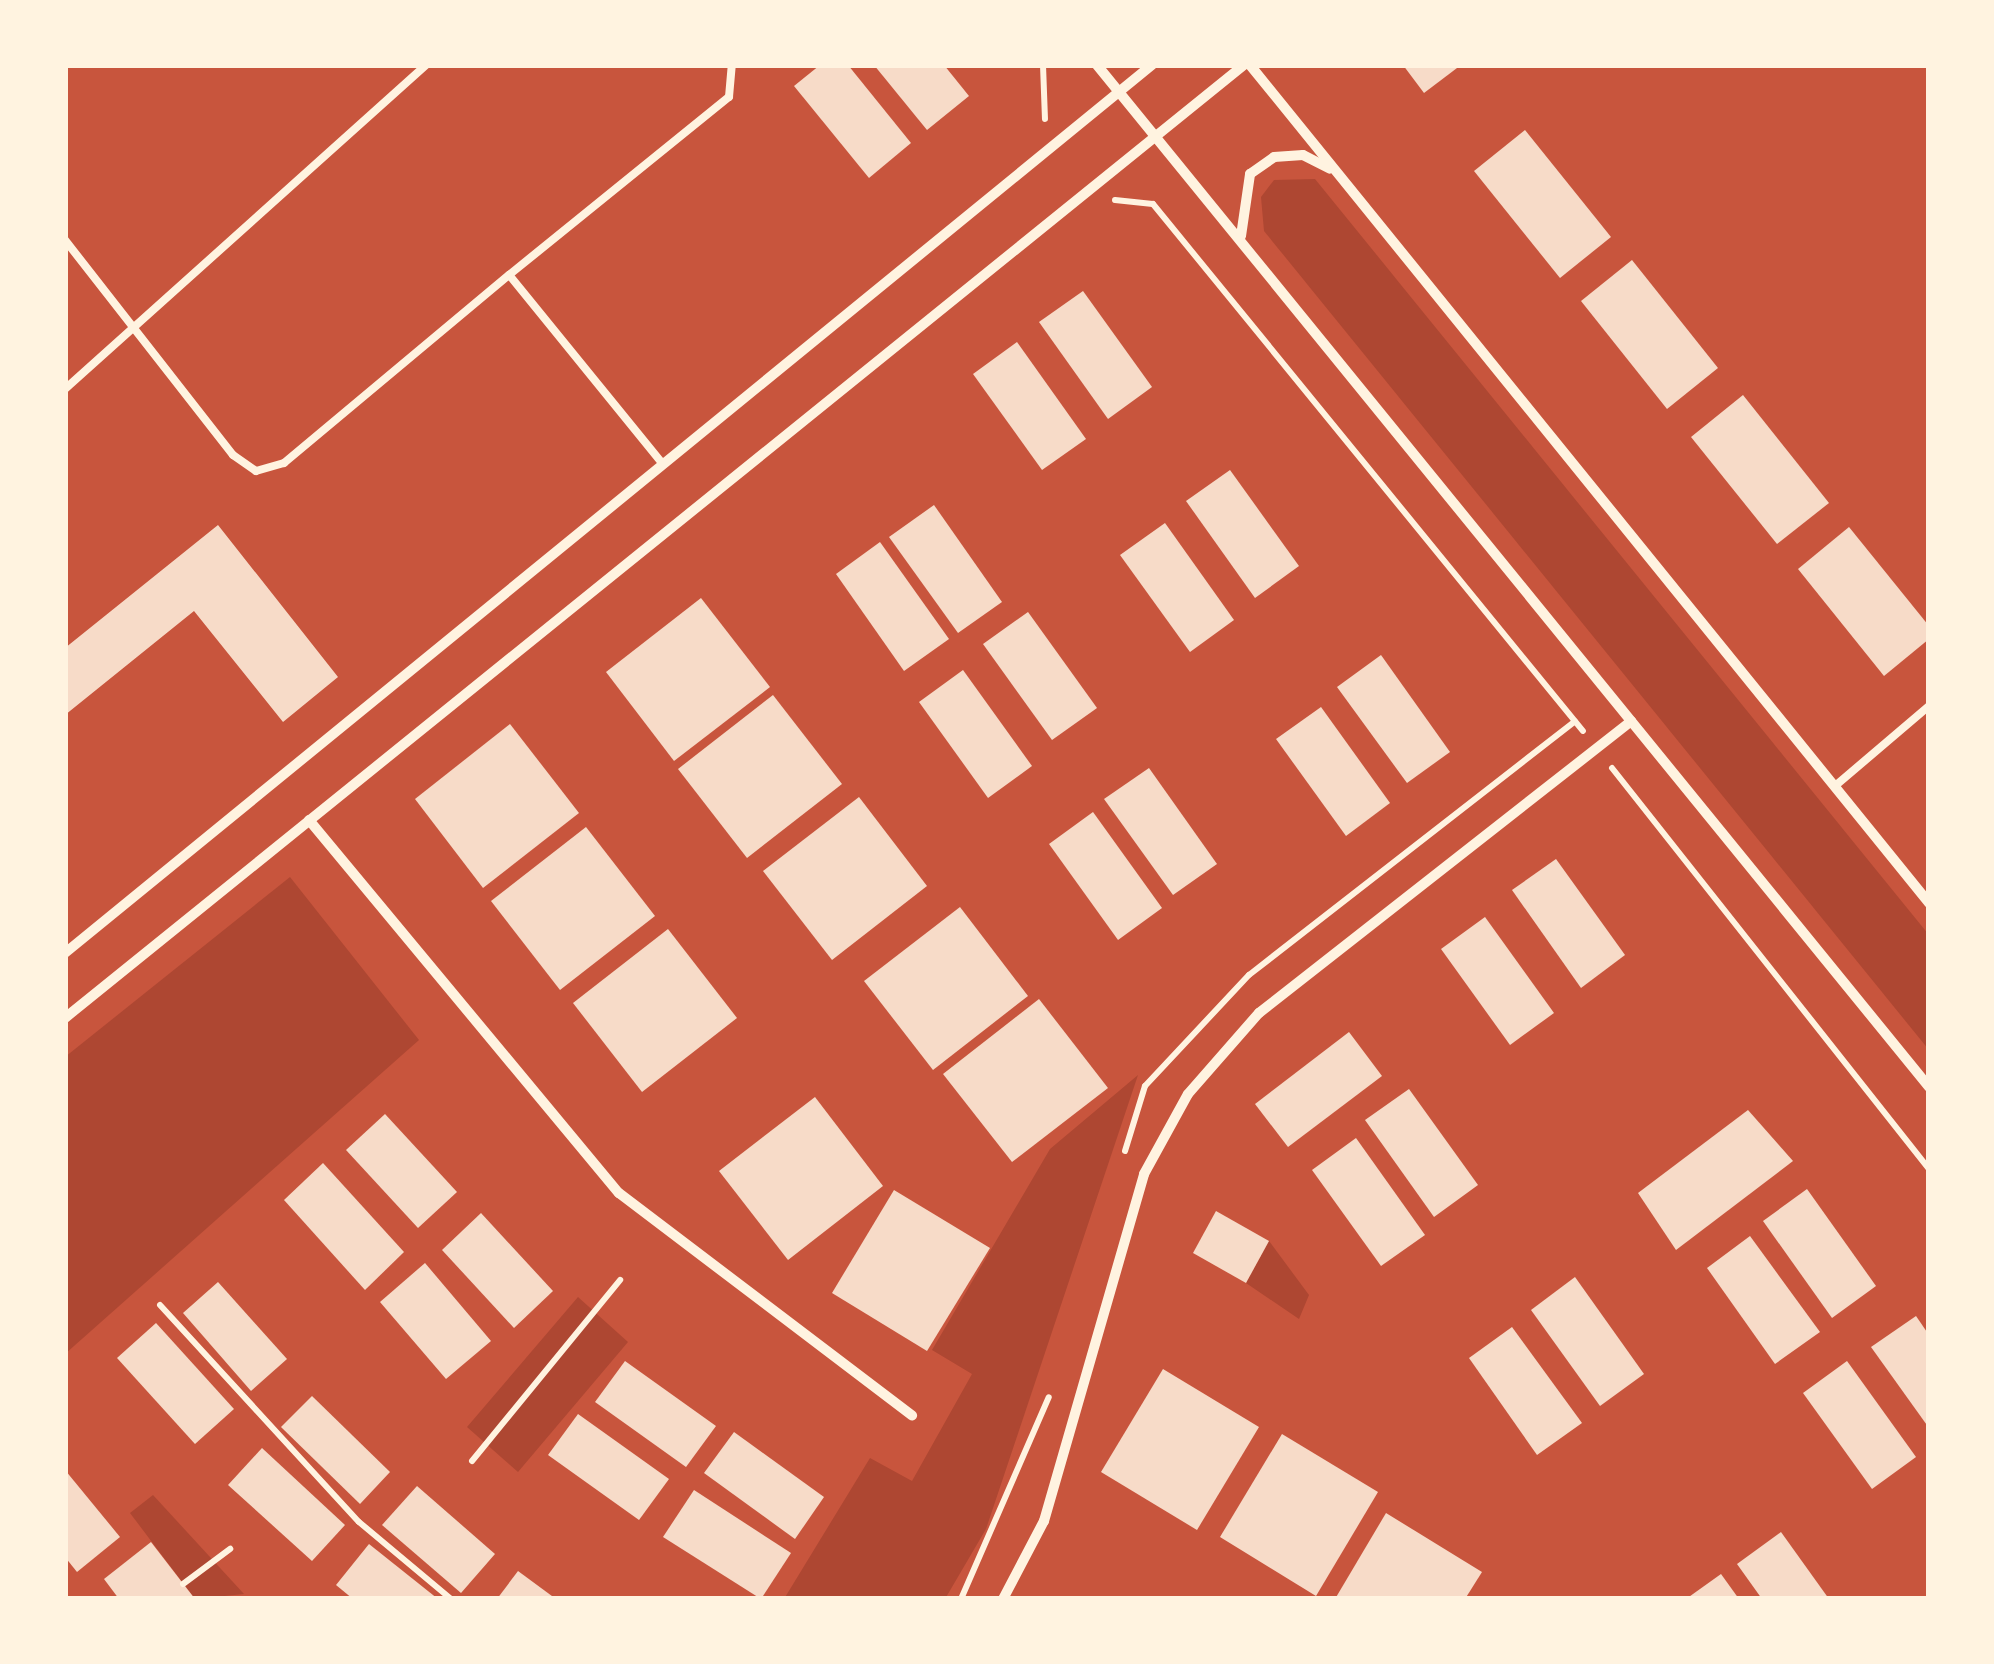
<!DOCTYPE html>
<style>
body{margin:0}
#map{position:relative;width:1994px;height:1664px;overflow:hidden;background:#c8553d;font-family:Quicksand,sans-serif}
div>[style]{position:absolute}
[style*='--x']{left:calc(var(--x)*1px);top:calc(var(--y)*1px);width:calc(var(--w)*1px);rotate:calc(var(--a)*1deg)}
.green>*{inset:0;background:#ae4732}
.building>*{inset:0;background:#f7dbc8}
.path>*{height:6px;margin:-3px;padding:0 3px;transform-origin:3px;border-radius:3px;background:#fff3e0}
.service>*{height:8px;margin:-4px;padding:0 4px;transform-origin:4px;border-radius:4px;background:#fff3e0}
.minor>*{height:10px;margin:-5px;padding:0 5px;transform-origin:5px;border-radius:5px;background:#fff3e0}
span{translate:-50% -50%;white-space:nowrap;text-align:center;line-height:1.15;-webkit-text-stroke:8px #fff3e0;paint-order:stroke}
.frame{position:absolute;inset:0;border:68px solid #fff3e0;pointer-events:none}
</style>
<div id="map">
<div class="green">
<i style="clip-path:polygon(1315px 179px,1929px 935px,1929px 1050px,1264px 231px,1261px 197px,1274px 180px)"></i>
<i style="clip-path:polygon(290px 877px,419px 1040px,65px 1354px,65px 1057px)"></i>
<i style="clip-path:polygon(1138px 1075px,986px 1529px,945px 1599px,784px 1599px,870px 1458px,912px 1481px,972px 1374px,932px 1350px,1050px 1149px)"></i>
<i style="clip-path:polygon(1269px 1241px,1309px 1295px,1299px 1319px,1246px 1283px)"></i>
<i style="clip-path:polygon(578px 1297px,628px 1342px,518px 1472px,467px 1427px)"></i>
<i style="clip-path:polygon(153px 1495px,244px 1594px,195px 1599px,130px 1513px)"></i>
</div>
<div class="building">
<i style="clip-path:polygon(820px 65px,848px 65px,911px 143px,869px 178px,794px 86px)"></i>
<i style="clip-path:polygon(874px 65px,944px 65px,969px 96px,927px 130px)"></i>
<i style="clip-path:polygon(1403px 65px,1461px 65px,1424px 93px)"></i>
<i style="clip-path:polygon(1525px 130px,1611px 237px,1560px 278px,1474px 171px)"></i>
<i style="clip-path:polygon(1632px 260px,1718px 368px,1667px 409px,1581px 301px)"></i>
<i style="clip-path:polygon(1083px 291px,1152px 387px,1108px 419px,1039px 322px)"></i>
<i style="clip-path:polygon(1017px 342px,1086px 439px,1042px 470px,973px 374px)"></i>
<i style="clip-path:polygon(1743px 395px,1829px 503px,1777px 544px,1691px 437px)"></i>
<i style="clip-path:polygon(1230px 470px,1299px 566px,1255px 598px,1186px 501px)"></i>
<i style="clip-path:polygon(934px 505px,1002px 602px,958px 633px,889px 537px)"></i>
<i style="clip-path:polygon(1165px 523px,1234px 620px,1190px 652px,1120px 555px)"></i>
<i style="clip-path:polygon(218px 525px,338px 677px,283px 722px,194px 611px,65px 715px,65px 648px)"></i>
<i style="clip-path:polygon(1849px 527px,1929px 626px,1929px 639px,1884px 676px,1798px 569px)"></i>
<i style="clip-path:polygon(880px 542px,949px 639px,904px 671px,836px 574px)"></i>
<i style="clip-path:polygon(701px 598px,770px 687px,674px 761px,606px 672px)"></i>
<i style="clip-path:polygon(1028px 612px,1097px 708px,1052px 740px,983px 644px)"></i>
<i style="clip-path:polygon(1381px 655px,1450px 752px,1407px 783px,1337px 687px)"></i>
<i style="clip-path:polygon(963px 670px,1032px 766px,988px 798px,919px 702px)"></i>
<i style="clip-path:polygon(773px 695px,842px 784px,747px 858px,678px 769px)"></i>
<i style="clip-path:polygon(1321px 707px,1390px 803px,1346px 836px,1276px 739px)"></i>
<i style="clip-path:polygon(510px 724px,579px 813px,483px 888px,415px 799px)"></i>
<i style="clip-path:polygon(1149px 768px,1217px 864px,1173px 895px,1104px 799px)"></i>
<i style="clip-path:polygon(859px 797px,927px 886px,832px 960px,763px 871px)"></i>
<i style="clip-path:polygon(1093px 812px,1162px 908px,1118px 940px,1049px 844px)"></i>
<i style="clip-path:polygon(586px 827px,655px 916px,560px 990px,491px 901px)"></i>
<i style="clip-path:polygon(1556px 859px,1625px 955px,1581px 988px,1512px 890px)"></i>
<i style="clip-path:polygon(960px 907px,1028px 996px,933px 1070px,864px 981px)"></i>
<i style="clip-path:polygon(1485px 917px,1554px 1013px,1510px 1045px,1441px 949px)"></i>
<i style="clip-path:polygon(668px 929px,737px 1018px,642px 1092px,573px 1003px)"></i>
<i style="clip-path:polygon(1039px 999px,1108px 1088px,1012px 1162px,943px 1074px)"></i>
<i style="clip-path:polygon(1349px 1032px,1382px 1076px,1288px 1147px,1255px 1104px)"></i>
<i style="clip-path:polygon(1409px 1089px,1478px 1185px,1434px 1217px,1365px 1120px)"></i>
<i style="clip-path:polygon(815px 1097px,883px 1186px,788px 1260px,719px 1171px)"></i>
<i style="clip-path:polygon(1748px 1110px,1793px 1161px,1676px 1250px,1638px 1193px)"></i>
<i style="clip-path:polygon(385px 1114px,457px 1192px,418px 1228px,346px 1150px)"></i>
<i style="clip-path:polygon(1356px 1138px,1425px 1235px,1381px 1266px,1312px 1170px)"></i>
<i style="clip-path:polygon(323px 1163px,404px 1252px,365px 1290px,284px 1200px)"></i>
<i style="clip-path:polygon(1807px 1189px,1876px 1286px,1832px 1318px,1763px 1221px)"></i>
<i style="clip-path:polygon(894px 1190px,990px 1248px,927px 1351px,832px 1293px)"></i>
<i style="clip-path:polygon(1216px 1211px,1269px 1241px,1246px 1283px,1193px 1253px)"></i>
<i style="clip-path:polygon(481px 1213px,553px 1291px,514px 1328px,442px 1250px)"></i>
<i style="clip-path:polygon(1750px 1236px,1820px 1332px,1775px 1364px,1707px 1268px)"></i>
<i style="clip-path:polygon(425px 1263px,491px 1341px,446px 1379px,380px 1302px)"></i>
<i style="clip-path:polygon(1575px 1277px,1644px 1374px,1600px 1406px,1531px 1310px)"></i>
<i style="clip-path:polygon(218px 1282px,287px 1359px,251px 1391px,183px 1313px)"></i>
<i style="clip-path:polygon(1916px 1316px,1929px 1335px,1929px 1428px,1871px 1347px)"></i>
<i style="clip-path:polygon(156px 1323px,234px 1409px,195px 1444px,117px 1358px)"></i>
<i style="clip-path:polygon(1512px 1327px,1582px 1423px,1537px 1455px,1469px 1358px)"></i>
<i style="clip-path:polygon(625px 1361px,716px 1426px,686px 1467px,595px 1402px)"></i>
<i style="clip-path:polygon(1847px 1361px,1916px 1457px,1872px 1489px,1803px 1393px)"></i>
<i style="clip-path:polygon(1163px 1369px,1259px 1427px,1197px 1530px,1101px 1472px)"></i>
<i style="clip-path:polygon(312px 1396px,390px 1472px,360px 1504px,281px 1427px)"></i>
<i style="clip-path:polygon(578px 1414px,669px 1479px,639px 1520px,548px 1455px)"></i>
<i style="clip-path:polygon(734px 1432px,824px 1497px,795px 1539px,704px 1473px)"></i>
<i style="clip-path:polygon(1282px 1434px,1378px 1492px,1316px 1596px,1220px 1537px)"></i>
<i style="clip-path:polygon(262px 1448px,345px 1525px,312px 1561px,228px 1485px)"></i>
<i style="clip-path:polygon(65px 1470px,120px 1537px,77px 1572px,65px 1557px)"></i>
<i style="clip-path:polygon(417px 1486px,495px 1554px,461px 1593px,382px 1525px)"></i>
<i style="clip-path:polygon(694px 1490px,791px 1553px,761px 1599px,663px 1537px)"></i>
<i style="clip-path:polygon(1386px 1513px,1482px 1572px,1465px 1599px,1335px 1599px)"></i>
<i style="clip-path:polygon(1781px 1532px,1829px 1599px,1762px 1599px,1737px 1564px)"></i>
<i style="clip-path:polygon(151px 1542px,195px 1599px,119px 1599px,104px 1579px)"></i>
<i style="clip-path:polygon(369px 1544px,438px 1599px,353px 1599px,336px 1585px)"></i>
<i style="clip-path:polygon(518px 1571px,556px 1599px,497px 1599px)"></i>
<i style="clip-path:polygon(1721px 1574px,1739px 1599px,1686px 1599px)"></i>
</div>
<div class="path">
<i style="--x:1043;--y:65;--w:54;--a:87.9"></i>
<i style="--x:1115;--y:200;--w:38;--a:6"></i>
<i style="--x:1153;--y:204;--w:680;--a:50.79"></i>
<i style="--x:1612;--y:768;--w:511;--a:51.67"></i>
<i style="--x:1125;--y:1151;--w:68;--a:-72.9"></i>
<i style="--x:1145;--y:1086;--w:152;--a:-46.9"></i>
<i style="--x:1249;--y:975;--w:413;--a:-37.9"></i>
<i style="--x:160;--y:1305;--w:294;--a:47.5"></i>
<i style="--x:359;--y:1522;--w:120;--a:39.9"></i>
<i style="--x:472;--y:1461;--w:234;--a:-50.7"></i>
<i style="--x:183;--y:1584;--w:59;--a:-36.7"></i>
<i style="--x:961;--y:1599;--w:220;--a:-66.5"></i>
</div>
<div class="service">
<i style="--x:65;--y:240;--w:273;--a:52"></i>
<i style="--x:233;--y:455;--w:28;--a:35"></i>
<i style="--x:256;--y:471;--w:29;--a:-16"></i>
<i style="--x:284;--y:463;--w:293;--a:-39.9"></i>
<i style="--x:65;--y:389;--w:485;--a:-41.9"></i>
<i style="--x:662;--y:463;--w:242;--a:-129.1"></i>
<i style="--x:509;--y:275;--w:283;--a:-39"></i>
<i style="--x:729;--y:97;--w:32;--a:-85"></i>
<i style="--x:1835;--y:786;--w:123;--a:-40.4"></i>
</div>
<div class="minor">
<i style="--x:1097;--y:65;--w:1318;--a:50.85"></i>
<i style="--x:1250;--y:65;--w:1079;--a:50.98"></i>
<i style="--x:1241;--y:236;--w:63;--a:-81.7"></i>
<i style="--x:1250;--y:174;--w:29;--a:-35"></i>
<i style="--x:1274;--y:157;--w:29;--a:-4"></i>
<i style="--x:1303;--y:155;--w:30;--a:27"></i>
<i style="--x:309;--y:820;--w:485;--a:50.3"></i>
<i style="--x:619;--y:1193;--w:368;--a:37.2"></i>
<i style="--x:65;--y:953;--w:1404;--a:-39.25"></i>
<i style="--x:65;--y:1018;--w:1516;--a:-38.95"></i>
<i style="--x:1003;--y:1599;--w:88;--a:-62.3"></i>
<i style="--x:1044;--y:1521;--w:361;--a:-73.9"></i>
<i style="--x:1144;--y:1174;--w:91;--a:-61.2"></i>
<i style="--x:1188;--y:1094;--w:108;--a:-48.8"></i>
<i style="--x:1259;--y:1013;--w:473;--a:-38.1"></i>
</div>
<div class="frame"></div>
</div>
